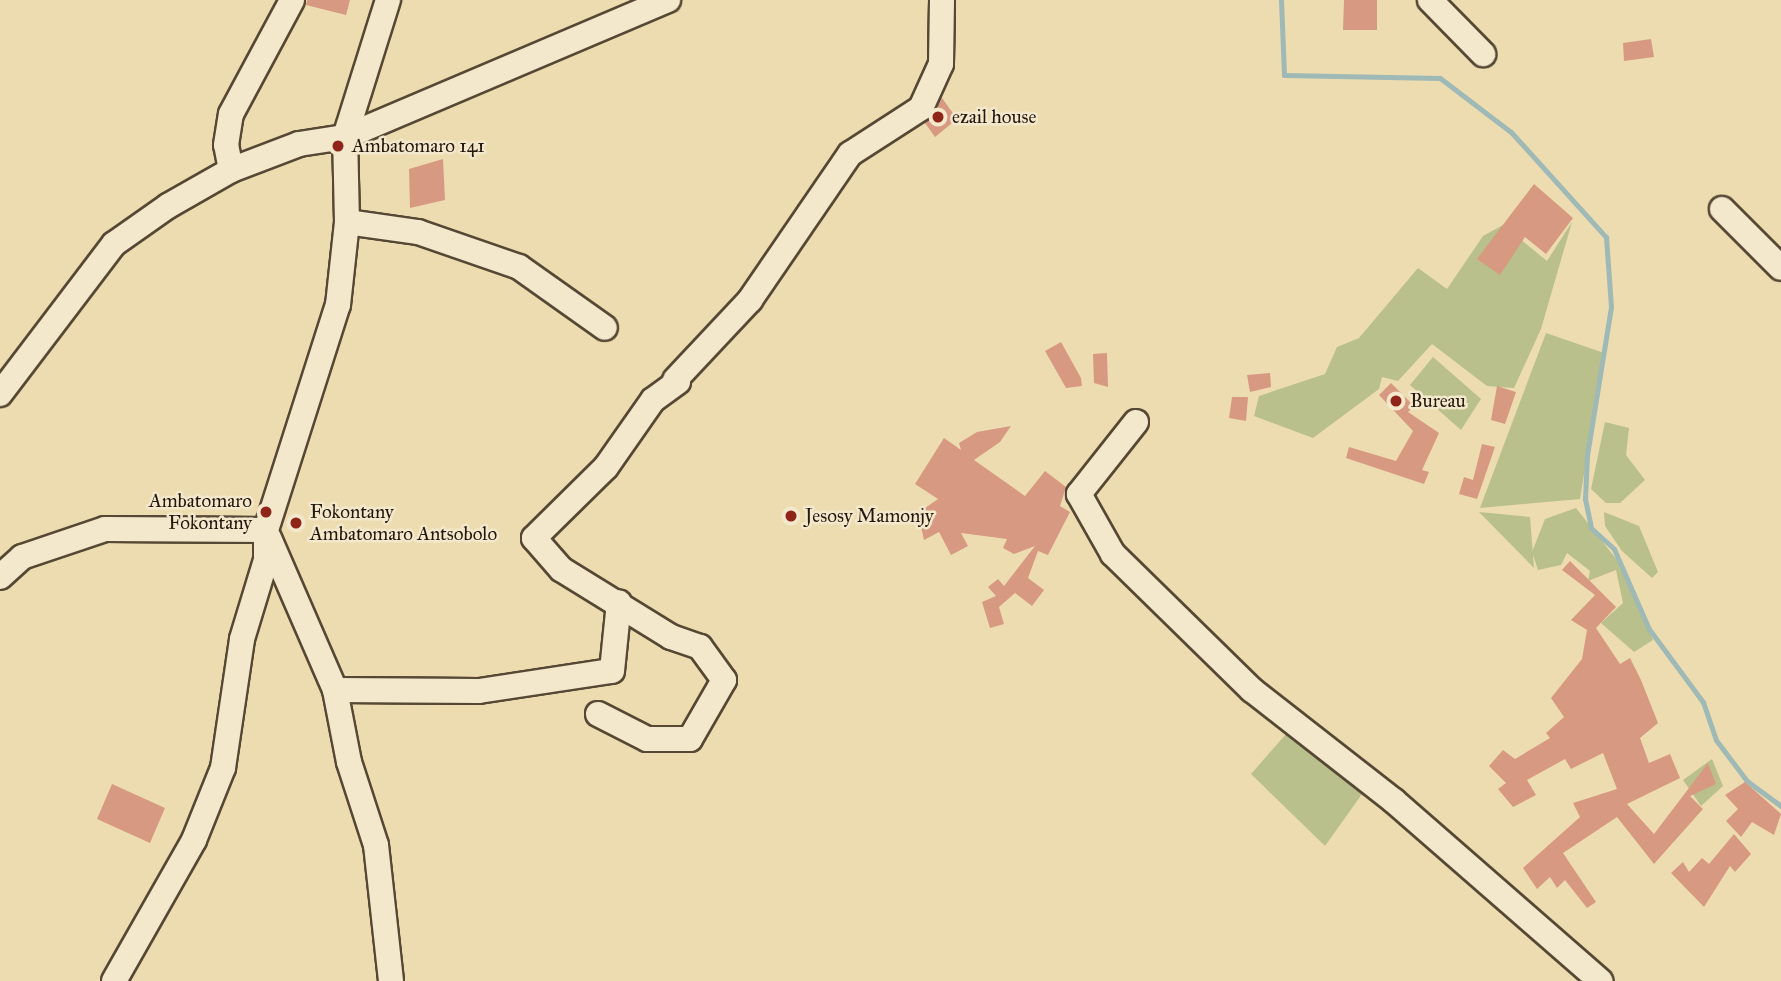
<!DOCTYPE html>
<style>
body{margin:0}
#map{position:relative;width:1781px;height:981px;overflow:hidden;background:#eddcb0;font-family:"IM FELL Great Primer",serif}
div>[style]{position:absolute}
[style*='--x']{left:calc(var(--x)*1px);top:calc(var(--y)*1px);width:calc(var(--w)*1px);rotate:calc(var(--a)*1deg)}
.green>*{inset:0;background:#b9c08b}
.stream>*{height:5px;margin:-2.5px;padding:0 2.5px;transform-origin:2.5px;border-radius:2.5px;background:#9eb9b6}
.building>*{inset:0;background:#d89982}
.roads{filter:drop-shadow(2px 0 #564834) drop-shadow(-2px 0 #564834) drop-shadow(0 2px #564834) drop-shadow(0 -2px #564834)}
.minor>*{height:24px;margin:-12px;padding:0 12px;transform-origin:12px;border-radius:12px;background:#f3e8cc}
.dots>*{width:19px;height:19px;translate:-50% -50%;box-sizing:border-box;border:4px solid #f3e8cc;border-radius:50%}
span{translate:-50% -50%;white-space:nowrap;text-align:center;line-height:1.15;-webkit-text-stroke:5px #f3e8cc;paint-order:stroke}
.poi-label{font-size:19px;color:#23160b}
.left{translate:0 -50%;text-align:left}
.right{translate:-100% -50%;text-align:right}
</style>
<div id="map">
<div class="green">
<i style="clip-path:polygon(1572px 222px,1541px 329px,1514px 388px,1487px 386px,1432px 344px,1398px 381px,1382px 377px,1379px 389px,1313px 438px,1254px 416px,1259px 396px,1325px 374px,1337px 347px,1359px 338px,1418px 268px,1447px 289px,1483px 236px,1503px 225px,1547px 261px)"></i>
<i style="clip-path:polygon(1546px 333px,1604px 353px,1580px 499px,1480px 508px)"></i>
<i style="clip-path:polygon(1433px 357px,1481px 399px,1461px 430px,1410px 385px)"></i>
<i style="clip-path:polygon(1605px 422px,1629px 428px,1626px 455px,1645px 480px,1620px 503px,1606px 503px,1591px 489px)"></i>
<i style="clip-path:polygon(1576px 508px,1617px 560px,1653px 640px,1634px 652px,1601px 623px,1623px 603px,1616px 570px,1588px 581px,1590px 571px,1567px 553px,1561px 565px,1538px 570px,1532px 552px,1545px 519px)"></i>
<i style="clip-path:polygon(1479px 512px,1530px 517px,1534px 568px)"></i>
<i style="clip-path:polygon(1604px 512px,1639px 526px,1658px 572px,1652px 578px,1622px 551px,1605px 526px)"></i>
<i style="clip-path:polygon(1294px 725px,1367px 787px,1325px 846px,1251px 774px)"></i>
<i style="clip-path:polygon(1712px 759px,1723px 786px,1701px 806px,1683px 780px)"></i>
</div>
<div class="stream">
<i style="--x:1281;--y:0;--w:75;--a:87.7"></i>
<i style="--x:1284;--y:75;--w:156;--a:1.1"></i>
<i style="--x:1440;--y:78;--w:89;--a:37.3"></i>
<i style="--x:1511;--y:132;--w:142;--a:47.9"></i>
<i style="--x:1606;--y:237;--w:70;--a:85.9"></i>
<i style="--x:1611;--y:307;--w:150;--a:99.2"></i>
<i style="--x:1587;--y:455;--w:44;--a:92.6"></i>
<i style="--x:1585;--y:499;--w:30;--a:78"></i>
<i style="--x:1591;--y:528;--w:31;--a:42"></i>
<i style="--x:1614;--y:549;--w:87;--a:66.4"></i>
<i style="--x:1649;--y:629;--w:91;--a:53.5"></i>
<i style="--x:1703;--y:702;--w:40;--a:71.1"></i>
<i style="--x:1716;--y:740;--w:51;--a:52.9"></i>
<i style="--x:1747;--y:781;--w:42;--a:36.3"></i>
</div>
<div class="building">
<i style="clip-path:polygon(307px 0,350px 0,346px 15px,306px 5px)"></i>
<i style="clip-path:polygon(1344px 0,1377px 0,1377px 30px,1343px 30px)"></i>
<i style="clip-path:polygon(1651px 39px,1654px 57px,1624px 61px,1623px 43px)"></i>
<i style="clip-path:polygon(942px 98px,957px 119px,935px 137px,925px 123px)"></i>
<i style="clip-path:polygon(443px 159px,445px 200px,410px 208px,409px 169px)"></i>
<i style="clip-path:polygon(1534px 184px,1573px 218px,1546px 254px,1525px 237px,1500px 275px,1477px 259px)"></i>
<i style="clip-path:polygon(1061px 342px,1081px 378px,1082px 386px,1066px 388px,1045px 351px)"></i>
<i style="clip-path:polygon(1107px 353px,1108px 387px,1094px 383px,1093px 354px)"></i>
<i style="clip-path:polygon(1270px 373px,1271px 387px,1250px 392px,1247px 375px)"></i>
<i style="clip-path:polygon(1391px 383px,1414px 406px,1408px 412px,1439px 433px,1422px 470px,1429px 472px,1424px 484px,1346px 458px,1349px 447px,1396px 461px,1413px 431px,1379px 395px)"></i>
<i style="clip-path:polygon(1497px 386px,1516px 392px,1505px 424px,1491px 420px)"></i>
<i style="clip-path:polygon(1232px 397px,1248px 397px,1246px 421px,1229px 418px)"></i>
<i style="clip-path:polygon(1011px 426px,1000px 442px,974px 460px,1025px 496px,1045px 471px,1066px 487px,1060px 506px,1070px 512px,1048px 555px,1038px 551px,1028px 578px,1044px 590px,1032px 606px,1015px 593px,999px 607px,1004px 624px,990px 628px,982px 602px,996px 596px,988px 587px,998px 579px,1004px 586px,1035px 546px,1014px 554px,1003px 548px,1007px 539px,961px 533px,968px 546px,951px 555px,939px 532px,924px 540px,918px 513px,938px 499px,915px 484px,944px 438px,961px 450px,959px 443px,977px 432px)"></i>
<i style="clip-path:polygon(1482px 444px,1495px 447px,1477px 499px,1459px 494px,1464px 477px,1473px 480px)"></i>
<i style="clip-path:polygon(1570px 561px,1616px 607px,1596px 628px,1620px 664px,1630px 658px,1641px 680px,1658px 723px,1640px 738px,1649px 763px,1670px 754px,1680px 778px,1627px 804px,1654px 834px,1708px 763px,1716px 784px,1690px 796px,1703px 809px,1654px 864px,1617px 817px,1563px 853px,1596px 902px,1587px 908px,1565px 880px,1557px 888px,1550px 877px,1537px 889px,1523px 868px,1580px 817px,1573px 803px,1617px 789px,1603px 753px,1571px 769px,1565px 759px,1527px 780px,1536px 795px,1513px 807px,1498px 789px,1506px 783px,1489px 766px,1503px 750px,1515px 759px,1550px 738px,1546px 733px,1564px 717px,1551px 698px,1582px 659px,1587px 630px,1571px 620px,1595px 595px,1562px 570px)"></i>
<i style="clip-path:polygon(1745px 782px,1781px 814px,1774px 835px,1752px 822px,1741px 837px,1726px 821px,1738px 809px,1725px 795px)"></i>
<i style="clip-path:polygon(112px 784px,165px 808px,150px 843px,97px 819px)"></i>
<i style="clip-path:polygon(1734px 834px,1751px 854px,1735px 872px,1730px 866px,1704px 907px,1671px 873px,1683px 862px,1689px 872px,1702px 858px,1709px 864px)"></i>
</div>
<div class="roads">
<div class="minor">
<i style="--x:1430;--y:0;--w:76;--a:45.5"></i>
<i style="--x:231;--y:170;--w:25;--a:-101"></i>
<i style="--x:226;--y:145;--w:31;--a:-81"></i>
<i style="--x:231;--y:114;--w:129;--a:-61.8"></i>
<i style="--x:1722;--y:209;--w:83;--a:45"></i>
<i style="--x:347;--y:222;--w:72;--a:8"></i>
<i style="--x:418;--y:232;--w:107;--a:19.1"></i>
<i style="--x:519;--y:267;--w:105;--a:35.3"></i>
<i style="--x:675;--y:380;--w:110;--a:-46.8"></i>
<i style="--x:750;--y:300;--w:177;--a:-55.6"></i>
<i style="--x:850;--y:154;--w:85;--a:-32.9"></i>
<i style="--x:921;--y:108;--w:48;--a:-65.6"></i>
<i style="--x:941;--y:64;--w:64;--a:-89.1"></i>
<i style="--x:0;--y:394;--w:188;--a:-52.8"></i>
<i style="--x:114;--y:244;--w:66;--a:-35.1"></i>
<i style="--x:168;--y:206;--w:73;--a:-29.7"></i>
<i style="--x:231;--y:170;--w:73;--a:-20.9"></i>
<i style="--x:299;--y:144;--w:47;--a:-8.7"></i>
<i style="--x:345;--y:137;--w:351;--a:-23"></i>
<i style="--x:1136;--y:422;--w:92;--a:128.4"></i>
<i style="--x:1079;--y:494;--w:69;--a:60.5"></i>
<i style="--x:1113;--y:554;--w:194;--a:44.4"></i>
<i style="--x:1252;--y:690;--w:180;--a:38"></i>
<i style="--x:1394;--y:801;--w:274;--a:41.1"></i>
<i style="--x:269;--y:538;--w:166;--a:66.5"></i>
<i style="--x:335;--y:690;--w:73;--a:79"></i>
<i style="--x:349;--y:762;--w:87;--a:72"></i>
<i style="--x:376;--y:845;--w:137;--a:83.7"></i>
<i style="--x:0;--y:577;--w:30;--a:-42"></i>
<i style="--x:22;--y:557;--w:88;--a:-18.6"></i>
<i style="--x:105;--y:529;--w:161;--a:0.4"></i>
<i style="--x:266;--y:530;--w:236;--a:-72.3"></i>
<i style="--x:338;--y:305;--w:83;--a:-83.8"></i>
<i style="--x:347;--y:222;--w:85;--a:-91.3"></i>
<i style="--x:345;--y:137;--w:144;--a:-72.6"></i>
<i style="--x:335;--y:690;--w:144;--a:0.4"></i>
<i style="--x:479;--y:691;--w:134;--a:-8.6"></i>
<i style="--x:612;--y:671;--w:69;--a:-84.2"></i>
<i style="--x:598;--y:714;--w:55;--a:27"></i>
<i style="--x:647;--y:739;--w:43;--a:0"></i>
<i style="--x:690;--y:739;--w:68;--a:-60"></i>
<i style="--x:724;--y:680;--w:41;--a:-126"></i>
<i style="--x:700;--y:647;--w:31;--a:-161"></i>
<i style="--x:671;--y:637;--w:129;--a:-148.3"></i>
<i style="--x:561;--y:569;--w:41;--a:-131.1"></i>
<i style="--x:534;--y:538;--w:101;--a:-44.6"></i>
<i style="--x:606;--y:467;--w:82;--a:-55"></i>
<i style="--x:653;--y:400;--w:31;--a:-36"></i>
<i style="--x:114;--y:981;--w:162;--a:-60.4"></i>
<i style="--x:194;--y:840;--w:78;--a:-68.1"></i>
<i style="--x:223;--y:768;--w:130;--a:-81.6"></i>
<i style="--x:242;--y:639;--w:83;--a:-73.1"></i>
<i style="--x:266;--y:560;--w:30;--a:-90"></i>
</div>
</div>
<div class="dots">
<i style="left:938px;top:117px;background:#8f2418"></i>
<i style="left:338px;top:146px;background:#8f2418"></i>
<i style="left:1396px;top:401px;background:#8f2418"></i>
<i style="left:266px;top:512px;background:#8f2418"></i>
<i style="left:791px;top:516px;background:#8f2418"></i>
<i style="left:296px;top:523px;background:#8f2418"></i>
</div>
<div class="poi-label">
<span class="left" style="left:952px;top:117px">ezail house</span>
<span class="left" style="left:352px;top:146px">Ambatomaro 141</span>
<span class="left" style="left:1410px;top:401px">Bureau</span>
<span class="right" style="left:252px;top:512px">Ambatomaro<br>Fokontany</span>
<span class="left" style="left:310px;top:523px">Fokontany<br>Ambatomaro Antsobolo</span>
<span class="left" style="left:805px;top:516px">Jesosy Mamonjy</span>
</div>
</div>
